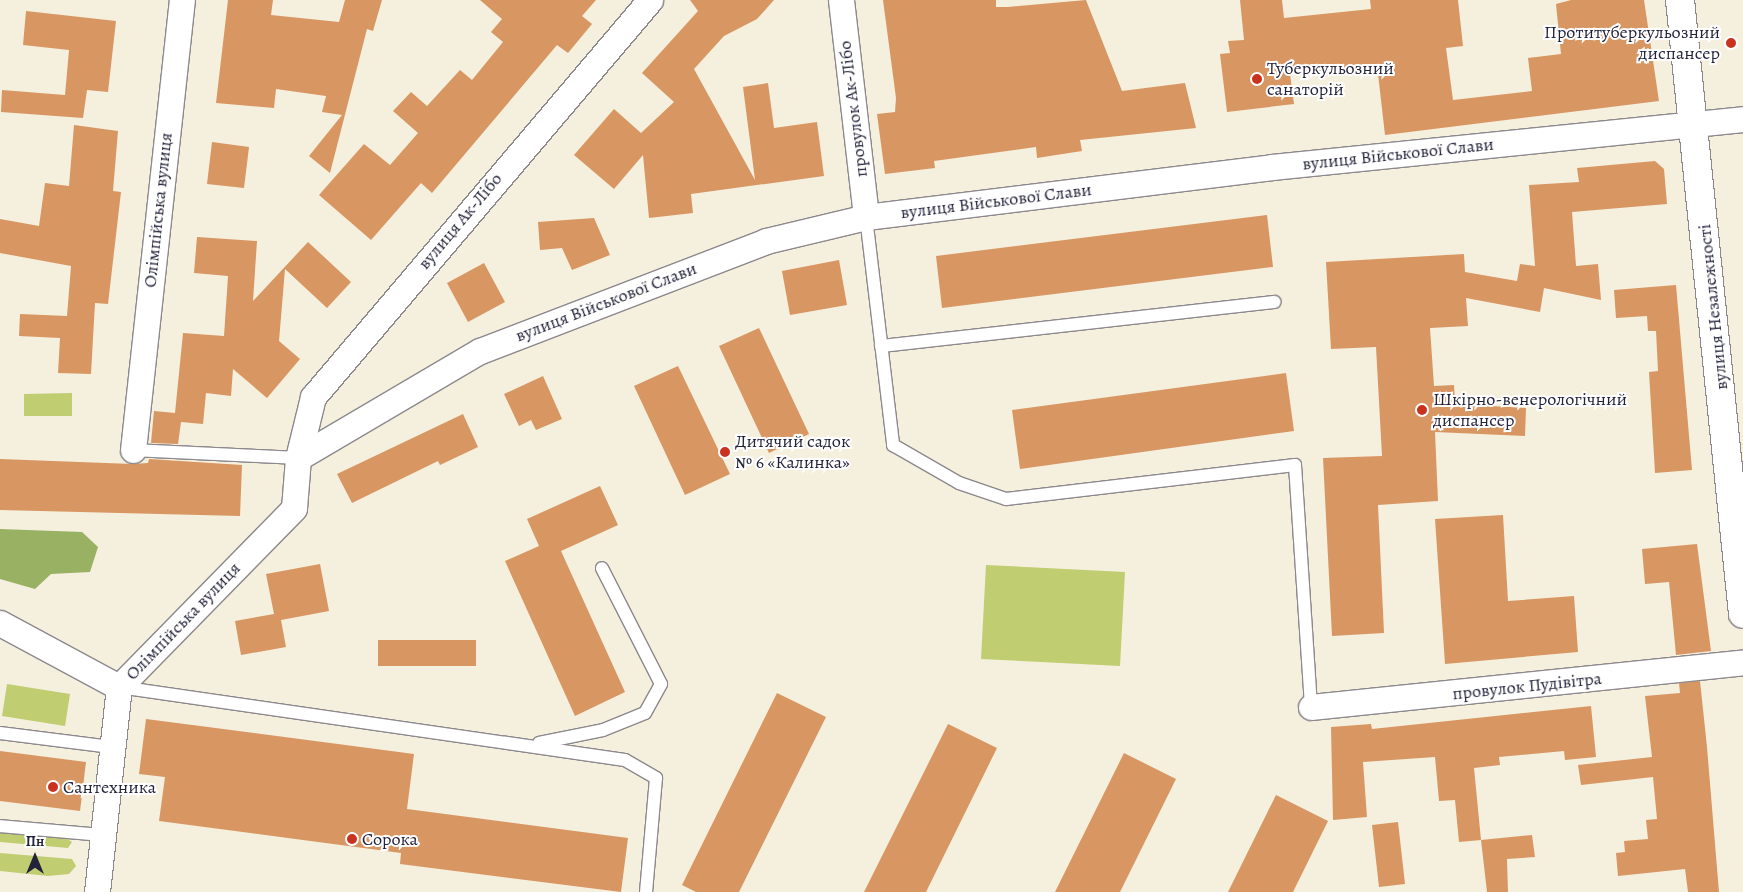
<!DOCTYPE html>
<meta charset="utf-8">
<style>
body{margin:0}
#map{position:relative;width:1743px;height:892px;overflow:hidden;background:#f5efdd;font-family:Alegreya,serif}
div>[style]{position:absolute}
[style*='--x']{left:calc(var(--x)*1px);top:calc(var(--y)*1px);width:calc(var(--w)*1px);rotate:calc(var(--a)*1deg)}
.green>*{inset:0;background:#c0ce71}
.forest>*{inset:0;background:#98b163}
.building>*{inset:0;background:#d89662}
.roads{filter:drop-shadow(1px 0 #8c888c) drop-shadow(-1px 0 #8c888c) drop-shadow(0 1px #8c888c) drop-shadow(0 -1px #8c888c)}
.service>*{height:12px;margin:-6px;padding:0 6px;transform-origin:6px;border-radius:6px;background:#fff}
.minor>*{height:25px;margin:-12.5px;padding:0 12.5px;transform-origin:12.5px;border-radius:12.5px;background:#fff}
.tertiary>*{height:28px;margin:-14px;padding:0 14px;transform-origin:14px;border-radius:14px;background:#fff}
.dots>*{width:14px;height:14px;translate:-50% -50%;box-sizing:border-box;border:2px solid #fff;border-radius:50%}
span{translate:-50% -50%;white-space:nowrap;text-align:center;line-height:1.15;-webkit-text-stroke:4px #fff;paint-order:stroke}
.poi-label{font-size:18px;color:#22223b}
.right{translate:-100% -50%;text-align:right}
.left{translate:0 -50%;text-align:left}
.street-label{font-size:18px;color:#22223b}
.north{position:absolute;left:10px;top:832px;width:50px;height:50px;-webkit-text-stroke:4px #fff;paint-order:stroke;rotate:0deg;font-size:14px;font-weight:700;line-height:20px;text-align:center;color:#22223b}
.north::after{content:'';display:block;margin:auto;width:18px;height:22px;background:#22223b;clip-path:polygon(50% 0,100% 100%,50% 72%,0 100%)}
</style>
<div id="map">
<div class="green">
<i style="clip-path:polygon(72px 393px,72px 416px,24px 416px,24px 394px)"></i>
<i style="clip-path:polygon(986px 565px,1125px 572px,1120px 666px,981px 659px)"></i>
<i style="clip-path:polygon(7px 684px,70px 694px,65px 726px,2px 716px)"></i>
<i style="clip-path:polygon(0 832px,66px 838px,72px 842px,68px 848px,0 842px)"></i>
<i style="clip-path:polygon(0 853px,72px 859px,76px 866px,69px 874px,48px 876px,0 871px)"></i>
</div>
<div class="forest">
<i style="clip-path:polygon(0 529px,82px 532px,98px 547px,90px 572px,51px 574px,35px 589px,0 579px)"></i>
</div>
<div class="building">
<i style="clip-path:polygon(228px 0,273px 0,271px 15px,339px 22px,345px 0,382px 0,373px 31px,367px 29px,330px 173px,309px 156px,342px 115px,322px 112px,326px 96px,276px 89px,274px 108px,216px 103px)"></i>
<i style="clip-path:polygon(480px 0,596px 0,582px 16px,592px 24px,568px 53px,557px 45px,432px 193px,421px 183px,371px 240px,319px 195px,364px 144px,390px 165px,418px 133px,393px 111px,411px 92px,427px 106px,460px 70px,472px 80px,503px 42px,491px 32px,502px 19px)"></i>
<i style="clip-path:polygon(690px 0,774px 0,757px 19px,724px 36px,694px 69px,755px 180px,743px 87px,768px 83px,774px 128px,817px 122px,824px 176px,691px 194px,693px 213px,649px 218px,643px 155px,614px 189px,574px 155px,614px 109px,641px 133px,674px 102px,642px 73px,698px 11px)"></i>
<i style="clip-path:polygon(883px 0,996px 0,996px 7px,1008px 7px,1086px 0,1122px 91px,1185px 83px,1196px 128px,1080px 140px,1082px 151px,1037px 158px,1036px 147px,934px 161px,935px 168px,885px 174px,877px 114px,895px 112px,896px 98px)"></i>
<i style="clip-path:polygon(1240px 0,1282px 0,1284px 18px,1371px 9px,1370px 0,1458px 0,1463px 46px,1446px 48px,1453px 100px,1532px 91px,1528px 58px,1561px 54px,1556px 4px,1571px 0,1644px 0,1659px 101px,1385px 135px,1377px 65px,1290px 74px,1294px 104px,1227px 112px,1220px 54px,1230px 53px,1228px 41px,1244px 40px)"></i>
<i style="clip-path:polygon(26px 11px,116px 21px,108px 92px,87px 90px,83px 118px,1px 112px,2px 90px,65px 95px,69px 50px,23px 45px)"></i>
<i style="clip-path:polygon(74px 125px,118px 131px,113px 191px,121px 192px,108px 304px,95px 303px,91px 374px,58px 373px,60px 338px,19px 336px,20px 314px,67px 316px,71px 266px,0 253px,0 219px,39px 226px,45px 183px,69px 186px)"></i>
<i style="clip-path:polygon(212px 142px,249px 147px,244px 188px,207px 184px)"></i>
<i style="clip-path:polygon(1655px 161px,1664px 169px,1667px 204px,1572px 212px,1576px 266px,1598px 264px,1601px 300px,1544px 288px,1540px 312px,1466px 298px,1468px 326px,1430px 328px,1434px 386px,1454px 385px,1455px 404px,1526px 408px,1525px 436px,1435px 432px,1438px 501px,1378px 505px,1384px 633px,1332px 636px,1323px 458px,1382px 456px,1376px 347px,1331px 349px,1326px 262px,1464px 254px,1465px 272px,1517px 281px,1520px 264px,1535px 266px,1529px 185px,1579px 182px,1577px 168px)"></i>
<i style="clip-path:polygon(1267px 215px,1273px 267px,942px 308px,936px 256px)"></i>
<i style="clip-path:polygon(594px 218px,610px 255px,572px 270px,562px 248px,540px 250px,538px 222px)"></i>
<i style="clip-path:polygon(197px 237px,257px 241px,253px 301px,308px 242px,351px 282px,327px 308px,285px 269px,279px 341px,300px 359px,267px 398px,233px 369px,231px 396px,206px 393px,203px 424px,181px 422px,178px 444px,151px 443px,154px 411px,175px 413px,183px 333px,224px 336px,228px 276px,194px 273px)"></i>
<i style="clip-path:polygon(839px 260px,847px 305px,790px 315px,782px 271px)"></i>
<i style="clip-path:polygon(484px 263px,505px 302px,468px 322px,447px 283px)"></i>
<i style="clip-path:polygon(1676px 285px,1692px 470px,1655px 473px,1649px 372px,1658px 371px,1656px 331px,1648px 331px,1647px 316px,1616px 318px,1614px 290px)"></i>
<i style="clip-path:polygon(759px 328px,809px 434px,769px 453px,719px 346px)"></i>
<i style="clip-path:polygon(678px 366px,730px 474px,685px 495px,634px 386px)"></i>
<i style="clip-path:polygon(1286px 373px,1294px 431px,1020px 469px,1012px 410px)"></i>
<i style="clip-path:polygon(543px 376px,562px 419px,536px 430px,531px 420px,519px 426px,504px 394px)"></i>
<i style="clip-path:polygon(463px 414px,478px 447px,440px 465px,438px 461px,352px 503px,337px 474px)"></i>
<i style="clip-path:polygon(0 459px,132px 464px,148px 463px,149px 459px,242px 465px,240px 516px,0 510px)"></i>
<i style="clip-path:polygon(600px 486px,618px 525px,561px 551px,625px 692px,575px 716px,505px 561px,539px 546px,527px 519px)"></i>
<i style="clip-path:polygon(1503px 515px,1508px 601px,1574px 596px,1578px 652px,1445px 664px,1435px 519px)"></i>
<i style="clip-path:polygon(1697px 544px,1711px 651px,1676px 655px,1669px 582px,1645px 584px,1642px 549px)"></i>
<i style="clip-path:polygon(320px 564px,329px 611px,281px 620px,286px 647px,241px 655px,235px 621px,274px 614px,266px 574px)"></i>
<i style="clip-path:polygon(378px 640px,476px 640px,476px 666px,378px 666px)"></i>
<i style="clip-path:polygon(1700px 681px,1707px 747px,1719px 892px,1688px 892px,1685px 869px,1618px 876px,1616px 853px,1625px 852px,1624px 841px,1648px 839px,1646px 820px,1657px 819px,1653px 777px,1581px 785px,1578px 765px,1652px 757px,1645px 696px,1680px 693px,1679px 683px)"></i>
<i style="clip-path:polygon(777px 693px,826px 717px,739px 892px,696px 892px,682px 885px)"></i>
<i style="clip-path:polygon(1591px 706px,1596px 757px,1565px 760px,1564px 751px,1499px 757px,1500px 765px,1474px 768px,1481px 840px,1459px 842px,1455px 800px,1439px 801px,1435px 757px,1363px 762px,1367px 817px,1333px 820px,1331px 727px,1371px 724px,1372px 729px)"></i>
<i style="clip-path:polygon(146px 719px,414px 754px,407px 809px,628px 838px,621px 892px,400px 864px,401px 853px,159px 821px,165px 777px,139px 774px)"></i>
<i style="clip-path:polygon(948px 724px,997px 748px,926px 892px,864px 892px)"></i>
<i style="clip-path:polygon(0 751px,86px 762px,80px 811px,0 801px)"></i>
<i style="clip-path:polygon(1124px 753px,1176px 779px,1120px 892px,1055px 892px)"></i>
<i style="clip-path:polygon(1276px 795px,1328px 821px,1293px 892px,1228px 892px)"></i>
<i style="clip-path:polygon(1398px 822px,1405px 884px,1379px 887px,1372px 825px)"></i>
<i style="clip-path:polygon(1532px 835px,1535px 857px,1507px 859px,1508px 892px,1487px 892px,1481px 840px)"></i>
</div>
<div class="roads">
<div class="service">
<i style="--x:866;--y:217;--w:230;--a:83.2"></i>
<i style="--x:893;--y:445;--w:76;--a:29.9"></i>
<i style="--x:959;--y:483;--w:50;--a:18.8"></i>
<i style="--x:1006;--y:499;--w:291;--a:-6.7"></i>
<i style="--x:1295;--y:465;--w:243;--a:86.2"></i>
<i style="--x:881;--y:346;--w:396;--a:-6.4"></i>
<i style="--x:133;--y:450;--w:165;--a:2.8"></i>
<i style="--x:119;--y:687;--w:511;--a:8.21"></i>
<i style="--x:625;--y:760;--w:36;--a:30"></i>
<i style="--x:656;--y:778;--w:114;--a:95"></i>
<i style="--x:0;--y:733;--w:112;--a:7.2"></i>
<i style="--x:539;--y:743;--w:65;--a:-11.5"></i>
<i style="--x:603;--y:730;--w:45;--a:-22"></i>
<i style="--x:645;--y:713;--w:33;--a:-61"></i>
<i style="--x:661;--y:684;--w:130;--a:-117"></i>
<i style="--x:0;--y:826;--w:102;--a:5"></i>
</div>
<div class="minor">
<i style="--x:841;--y:0;--w:218;--a:83.4"></i>
<i style="--x:133;--y:450;--w:453;--a:-83.8"></i>
<i style="--x:298;--y:458;--w:211;--a:-30.5"></i>
<i style="--x:480;--y:351;--w:306;--a:-21"></i>
<i style="--x:766;--y:241;--w:103;--a:-13.5"></i>
<i style="--x:866;--y:217;--w:409;--a:-7"></i>
<i style="--x:1272;--y:167;--w:473;--a:-5.8"></i>
<i style="--x:0;--y:623;--w:135;--a:28.3"></i>
<i style="--x:1311;--y:707;--w:434;--a:-5.9"></i>
<i style="--x:97;--y:892;--w:206;--a:-83.9"></i>
<i style="--x:119;--y:687;--w:250;--a:-45.6"></i>
<i style="--x:294;--y:508;--w:50;--a:-85.4"></i>
<i style="--x:298;--y:458;--w:63;--a:-76.2"></i>
<i style="--x:313;--y:397;--w:521;--a:-49.67"></i>
</div>
<div class="tertiary">
<i style="--x:1680;--y:0;--w:617;--a:84.14"></i>
</div>
</div>
<div class="dots">
<i style="left:1731px;top:43px;background:#c8321e"></i>
<i style="left:1257px;top:79px;background:#c8321e"></i>
<i style="left:1422px;top:410px;background:#c8321e"></i>
<i style="left:725px;top:452px;background:#c8321e"></i>
<i style="left:53px;top:787px;background:#c8321e"></i>
<i style="left:352px;top:839px;background:#c8321e"></i>
</div>
<div class="poi-label">
<span class="right" style="left:1720px;top:43px">Протитуберкульозний<br>диспансер</span>
<span class="left" style="left:1267px;top:79px">Туберкульозний<br>санаторій</span>
<span class="left" style="left:1433px;top:410px">Шкірно-венерологічний<br>диспансер</span>
<span class="left" style="left:735px;top:452px">Дитячий садок<br>№ 6 «Калинка»</span>
<span class="left" style="left:63px;top:787px">Сантехника</span>
<span class="left" style="left:362px;top:839px">Сорока</span>
</div>
<div class="street-label">
<span style="left:853px;top:109px;rotate:-97deg">провулок Ак-Лібо</span>
<span style="left:1398px;top:154px;rotate:-6deg">вулиця Військової Слави</span>
<span style="left:996px;top:201px;rotate:-7deg">вулиця Військової Слави</span>
<span style="left:158px;top:210px;rotate:-84deg">Олімпійська вулиця</span>
<span style="left:460px;top:221px;rotate:-50deg">вулиця Ак-Лібо</span>
<span style="left:606px;top:302px;rotate:-21deg">вулиця Військової Слави</span>
<span style="left:1713px;top:307px;rotate:-96deg">вулиця Незалежності</span>
<span style="left:183px;top:621px;rotate:-46deg">Олімпійська вулиця</span>
<span style="left:1527px;top:686px;rotate:-6deg">провулок Пудівітра</span>
</div>
<div class="north">Пн</div>
</div>
